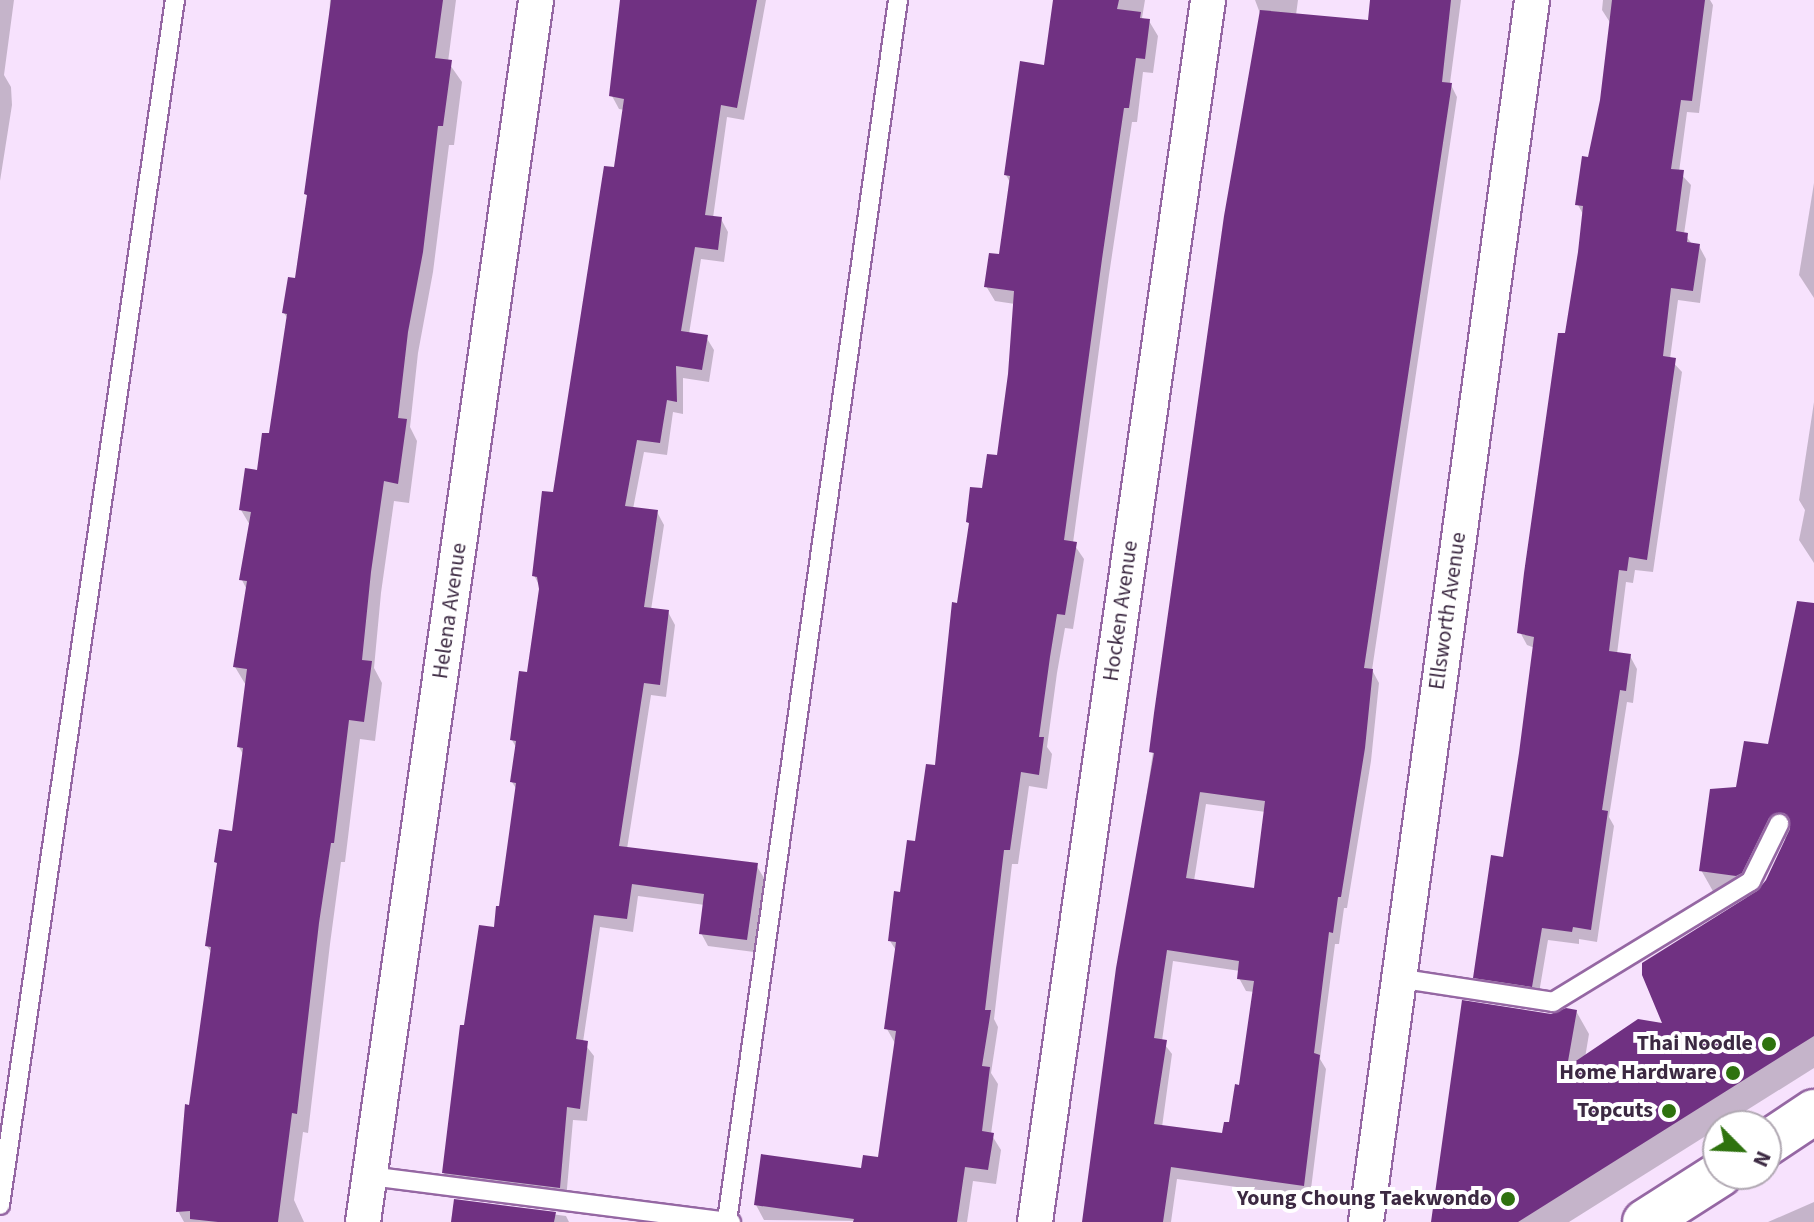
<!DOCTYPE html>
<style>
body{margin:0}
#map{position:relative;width:1814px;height:1222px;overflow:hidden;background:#f7e2fd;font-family:"Source Sans 3",sans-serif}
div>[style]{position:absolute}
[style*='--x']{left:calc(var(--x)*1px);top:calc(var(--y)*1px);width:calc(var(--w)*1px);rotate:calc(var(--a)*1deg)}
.shadow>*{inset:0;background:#0003}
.building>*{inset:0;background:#703182}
.roads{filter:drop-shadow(2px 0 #9567a3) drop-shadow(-2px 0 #9567a3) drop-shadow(0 2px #9567a3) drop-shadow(0 -2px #9567a3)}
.lane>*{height:18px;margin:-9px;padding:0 9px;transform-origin:9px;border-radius:9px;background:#fff}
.street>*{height:34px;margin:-17px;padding:0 17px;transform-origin:17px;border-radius:17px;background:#fff}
.secondary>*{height:44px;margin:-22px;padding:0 22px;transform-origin:22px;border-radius:22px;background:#fff}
.dots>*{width:22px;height:22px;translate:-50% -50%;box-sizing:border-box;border:4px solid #fff;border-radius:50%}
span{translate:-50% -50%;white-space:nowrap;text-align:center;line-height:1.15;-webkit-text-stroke:8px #fff;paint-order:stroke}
.street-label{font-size:22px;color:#3c2942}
.poi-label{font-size:22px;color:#3c2942;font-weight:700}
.right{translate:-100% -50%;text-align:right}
.north{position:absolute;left:1702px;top:1110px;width:80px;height:80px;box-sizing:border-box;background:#fff;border:2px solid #b1a9b3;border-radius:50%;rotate:114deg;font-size:22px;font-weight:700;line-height:32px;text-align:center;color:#3c2942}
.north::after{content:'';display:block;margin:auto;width:28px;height:36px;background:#2e720e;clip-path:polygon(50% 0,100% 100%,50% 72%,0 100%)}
</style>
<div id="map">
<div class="shadow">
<i style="clip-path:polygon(0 0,14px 0,4px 75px,11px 87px,12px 105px,0 181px)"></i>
<i style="clip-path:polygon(330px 0,456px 0,448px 62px,462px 82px,454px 145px,449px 145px,433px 272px,418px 353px,410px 427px,417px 441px,409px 503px,394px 501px,381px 593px,374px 668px,382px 683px,375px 741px,360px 739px,345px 862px,341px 862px,330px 944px,308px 1133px,303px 1132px,294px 1200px,304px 1222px,184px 1222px,178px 1211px,212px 953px,207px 946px,221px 832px,233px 834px,244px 756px,239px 747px,247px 687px,235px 667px,247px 590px,242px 580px,251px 527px,241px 510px,271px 436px,288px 319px,284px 313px,297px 281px,309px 199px,306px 194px,329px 28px)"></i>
<i style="clip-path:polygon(638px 0,766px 0,744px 120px,727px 117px,713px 218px,721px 219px,728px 232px,724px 262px,701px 259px,689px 334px,706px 337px,714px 350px,709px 382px,683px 378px,683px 414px,673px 412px,667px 455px,644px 452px,633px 509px,657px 512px,664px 525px,651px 610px,668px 612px,675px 625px,666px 697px,651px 695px,627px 849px,756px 865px,764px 878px,754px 952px,708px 946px,701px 933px,705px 905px,638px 896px,633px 932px,600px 927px,583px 1042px,594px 1056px,587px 1121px,573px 1120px,566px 1200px,451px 1186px,444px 1173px,466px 1028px,501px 908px,517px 790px,512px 782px,517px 749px,512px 740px,529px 674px,541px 589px,534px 575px,555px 495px,616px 170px,625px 110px,619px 109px,612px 96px)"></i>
<i style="clip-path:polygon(1055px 0,1145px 0,1142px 18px,1149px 21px,1158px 36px,1153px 73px,1143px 72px,1137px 122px,1132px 122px,1109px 275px,1073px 543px,1084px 559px,1073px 629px,1065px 628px,1057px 673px,1047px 747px,1052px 754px,1047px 789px,1029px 786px,1018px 864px,1012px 864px,994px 1019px,998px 1027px,991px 1073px,998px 1084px,991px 1134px,1001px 1150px,996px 1184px,973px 1181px,967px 1222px,764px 1220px,756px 1205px,863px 1170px,880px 1160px,896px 1045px,887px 1029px,897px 952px,890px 941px,937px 767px,971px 527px,968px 522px,998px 457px,1010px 374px,1015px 304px,995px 301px,986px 286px,1000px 256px,1011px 184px,1006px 175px,1046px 67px)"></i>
<i style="clip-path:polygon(evenodd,1255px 0,1298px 0,1296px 15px,1369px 22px,1372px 0,1461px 0,1450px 83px,1457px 97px,1372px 670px,1379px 683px,1371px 761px,1347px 908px,1344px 908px,1339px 944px,1335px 944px,1320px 1059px,1326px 1069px,1310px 1197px,1177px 1179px,1171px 1222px,1084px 1222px,1261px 16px,1255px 0,1206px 804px,1266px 812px,1255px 890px,1194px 881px,1206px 804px,1255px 0,1173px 961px,1240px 971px,1239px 978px,1246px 991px,1255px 992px,1241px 1087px,1231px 1124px,1224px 1135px,1162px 1127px,1172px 1054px,1162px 1041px,1173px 961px)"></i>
<i style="clip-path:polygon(1603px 0,1710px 0,1713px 5px,1699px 113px,1687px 112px,1679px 172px,1691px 185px,1684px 234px,1693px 245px,1699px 246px,1706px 259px,1700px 303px,1678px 300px,1670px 359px,1682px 372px,1653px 572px,1635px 570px,1633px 583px,1626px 582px,1617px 654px,1630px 656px,1637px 669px,1633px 703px,1627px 702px,1609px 817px,1614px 826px,1597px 942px,1579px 939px,1579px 944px,1548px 940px,1538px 999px,1483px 990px,1475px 977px,1505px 859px,1535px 648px,1527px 645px,1520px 632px,1584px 216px,1578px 205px,1602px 101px,1611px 24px,1602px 10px)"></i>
<i style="clip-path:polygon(1814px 183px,1814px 298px,1799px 275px)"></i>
<i style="clip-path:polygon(1814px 402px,1814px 563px,1799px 540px,1805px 510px,1799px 500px)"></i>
<i style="clip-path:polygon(evenodd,1814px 628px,1814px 1068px,1569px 1222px,1433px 1222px,1551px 1016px,1576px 1011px,1589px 1034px,1585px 1058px,1666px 1025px,1748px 898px,1714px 893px,1701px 870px,1738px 789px,1770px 747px,1814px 628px,1788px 838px,1763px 888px,1755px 894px,1781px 840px,1788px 838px)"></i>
<i style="clip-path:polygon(455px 1201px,566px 1216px,569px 1222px,453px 1222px)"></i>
<i style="clip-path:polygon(1814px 1202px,1814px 1222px,1768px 1222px)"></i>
</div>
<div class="building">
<i style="clip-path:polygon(331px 0,443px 0,435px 58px,452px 60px,443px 126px,438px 126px,423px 252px,408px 332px,398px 418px,407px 419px,398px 484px,384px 481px,371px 572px,362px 660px,372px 661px,364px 722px,349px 720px,334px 843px,331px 843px,319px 923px,297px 1114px,292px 1113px,278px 1222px,218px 1222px,190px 1219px,190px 1211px,176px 1212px,185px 1104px,189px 1105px,211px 947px,205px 946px,217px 863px,214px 862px,219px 829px,232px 831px,243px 748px,237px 747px,247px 669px,233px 667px,247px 581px,239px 580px,251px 512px,239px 510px,245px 468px,257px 470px,262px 433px,269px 433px,287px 314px,282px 313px,288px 277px,295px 278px,307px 195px,304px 194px)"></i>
<i style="clip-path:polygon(620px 0,757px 0,737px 108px,721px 105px,705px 215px,722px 217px,718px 250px,695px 247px,681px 331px,708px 335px,702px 370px,676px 366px,677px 402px,667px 400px,660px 443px,637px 440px,625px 506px,658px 510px,644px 607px,669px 610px,660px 685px,644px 683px,619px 846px,758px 863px,747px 940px,699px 934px,704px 894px,632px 884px,627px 919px,594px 915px,576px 1039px,588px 1041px,580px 1109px,567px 1107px,560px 1188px,442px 1173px,460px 1025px,464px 1025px,479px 925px,494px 927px,496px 906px,499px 906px,516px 783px,510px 782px,516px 741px,510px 740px,519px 671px,527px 672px,539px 589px,537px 577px,532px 576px,542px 491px,553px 492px,604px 166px,614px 167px,624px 99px,609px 96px)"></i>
<i style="clip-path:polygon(1053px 0,1119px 0,1117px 9px,1141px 12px,1140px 18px,1150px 19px,1145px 59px,1136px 58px,1129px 108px,1124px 108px,1102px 259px,1064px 540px,1077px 542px,1065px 615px,1057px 614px,1050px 657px,1039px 737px,1044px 737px,1039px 775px,1021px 772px,1010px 850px,1004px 850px,985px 1010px,991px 1010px,982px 1066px,990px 1067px,982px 1131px,994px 1133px,988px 1170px,965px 1167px,957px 1222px,853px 1222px,854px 1219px,754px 1205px,761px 1154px,861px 1168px,863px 1155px,878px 1157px,896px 1031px,884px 1029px,896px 942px,888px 941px,894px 891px,900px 892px,907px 840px,915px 841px,926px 764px,935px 765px,952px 602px,957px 603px,969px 523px,966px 522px,970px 487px,982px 488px,987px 454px,997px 455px,1008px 374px,1014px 291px,984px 287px,989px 253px,999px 254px,1010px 176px,1004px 175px,1020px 61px,1044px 65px)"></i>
<i style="clip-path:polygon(evenodd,1370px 0,1451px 0,1442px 82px,1452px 83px,1364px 668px,1373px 669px,1365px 748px,1341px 897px,1338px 897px,1333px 933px,1329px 932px,1314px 1053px,1320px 1055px,1304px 1186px,1171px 1167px,1163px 1222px,1082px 1222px,1116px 968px,1154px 753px,1149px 752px,1154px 713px,1224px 216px,1260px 10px,1368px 20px,1370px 0,1200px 792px,1265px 801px,1254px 888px,1186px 878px,1200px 792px,1370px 0,1167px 950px,1239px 961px,1237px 979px,1254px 981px,1239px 1085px,1235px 1084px,1229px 1122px,1224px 1122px,1222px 1133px,1154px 1124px,1167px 1040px,1154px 1038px,1167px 950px)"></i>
<i style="clip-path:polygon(1612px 0,1705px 0,1692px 101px,1681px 100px,1671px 169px,1684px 170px,1676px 231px,1688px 233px,1687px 242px,1700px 244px,1693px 291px,1671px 288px,1663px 356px,1676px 358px,1647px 560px,1629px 557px,1627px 571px,1619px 570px,1609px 651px,1631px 654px,1626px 691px,1620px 690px,1602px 810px,1608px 811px,1591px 930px,1573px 927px,1572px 932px,1542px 928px,1532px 987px,1473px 978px,1491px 855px,1503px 857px,1519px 753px,1534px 637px,1517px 633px,1524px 573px,1558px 333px,1565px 333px,1578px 252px,1583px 206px,1575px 205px,1582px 156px,1588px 157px,1600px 100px)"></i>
<i style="clip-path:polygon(1797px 601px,1814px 603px,1814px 1036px,1518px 1222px,1431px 1222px,1462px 1000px,1551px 1014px,1566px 1008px,1577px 1010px,1567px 1067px,1638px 1019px,1662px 1023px,1642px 975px,1642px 963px,1757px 891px,1766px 880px,1790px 829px,1789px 818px,1784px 813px,1769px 818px,1742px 873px,1736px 876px,1699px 871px,1710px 789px,1736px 787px,1744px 741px,1768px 744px)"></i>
<i style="clip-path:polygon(454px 1199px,556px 1212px,554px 1222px,451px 1222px)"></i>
</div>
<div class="roads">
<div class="lane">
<i style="--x:1397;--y:978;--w:158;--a:8.7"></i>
<i style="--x:1553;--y:1002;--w:232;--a:-31.4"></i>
<i style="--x:1751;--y:881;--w:64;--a:-63.8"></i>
<i style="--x:370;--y:1176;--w:364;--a:7.3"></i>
<i style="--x:0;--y:1205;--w:1218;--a:-81.74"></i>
<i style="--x:727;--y:1221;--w:1233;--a:-82.03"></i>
</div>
<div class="street">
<i style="--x:363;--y:1222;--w:1234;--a:-81.94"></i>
<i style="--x:1035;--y:1222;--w:1234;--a:-81.94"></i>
<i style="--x:1366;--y:1222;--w:1233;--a:-82.26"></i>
</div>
<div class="secondary">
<i style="--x:1766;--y:1144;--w:58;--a:-33.7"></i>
<i style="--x:1645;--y:1222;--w:89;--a:-32.6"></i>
</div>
</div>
<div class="dots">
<i style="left:1769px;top:1044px;background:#2e720e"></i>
<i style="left:1733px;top:1073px;background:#2e720e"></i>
<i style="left:1669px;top:1111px;background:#2e720e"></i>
<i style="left:1508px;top:1199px;background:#2e720e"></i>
</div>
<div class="street-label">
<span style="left:450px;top:611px;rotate:-82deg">Helena Avenue</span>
<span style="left:1121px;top:611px;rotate:-82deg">Hocken Avenue</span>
<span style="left:1448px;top:611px;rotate:-82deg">Ellsworth Avenue</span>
</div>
<div class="poi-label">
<span class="right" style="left:1753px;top:1044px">Thai Noodle</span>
<span class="right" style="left:1717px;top:1073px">Home Hardware</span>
<span class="right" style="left:1653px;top:1111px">Topcuts</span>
<span class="right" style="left:1492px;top:1199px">Young Choung Taekwondo</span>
</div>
<div class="north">N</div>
</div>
